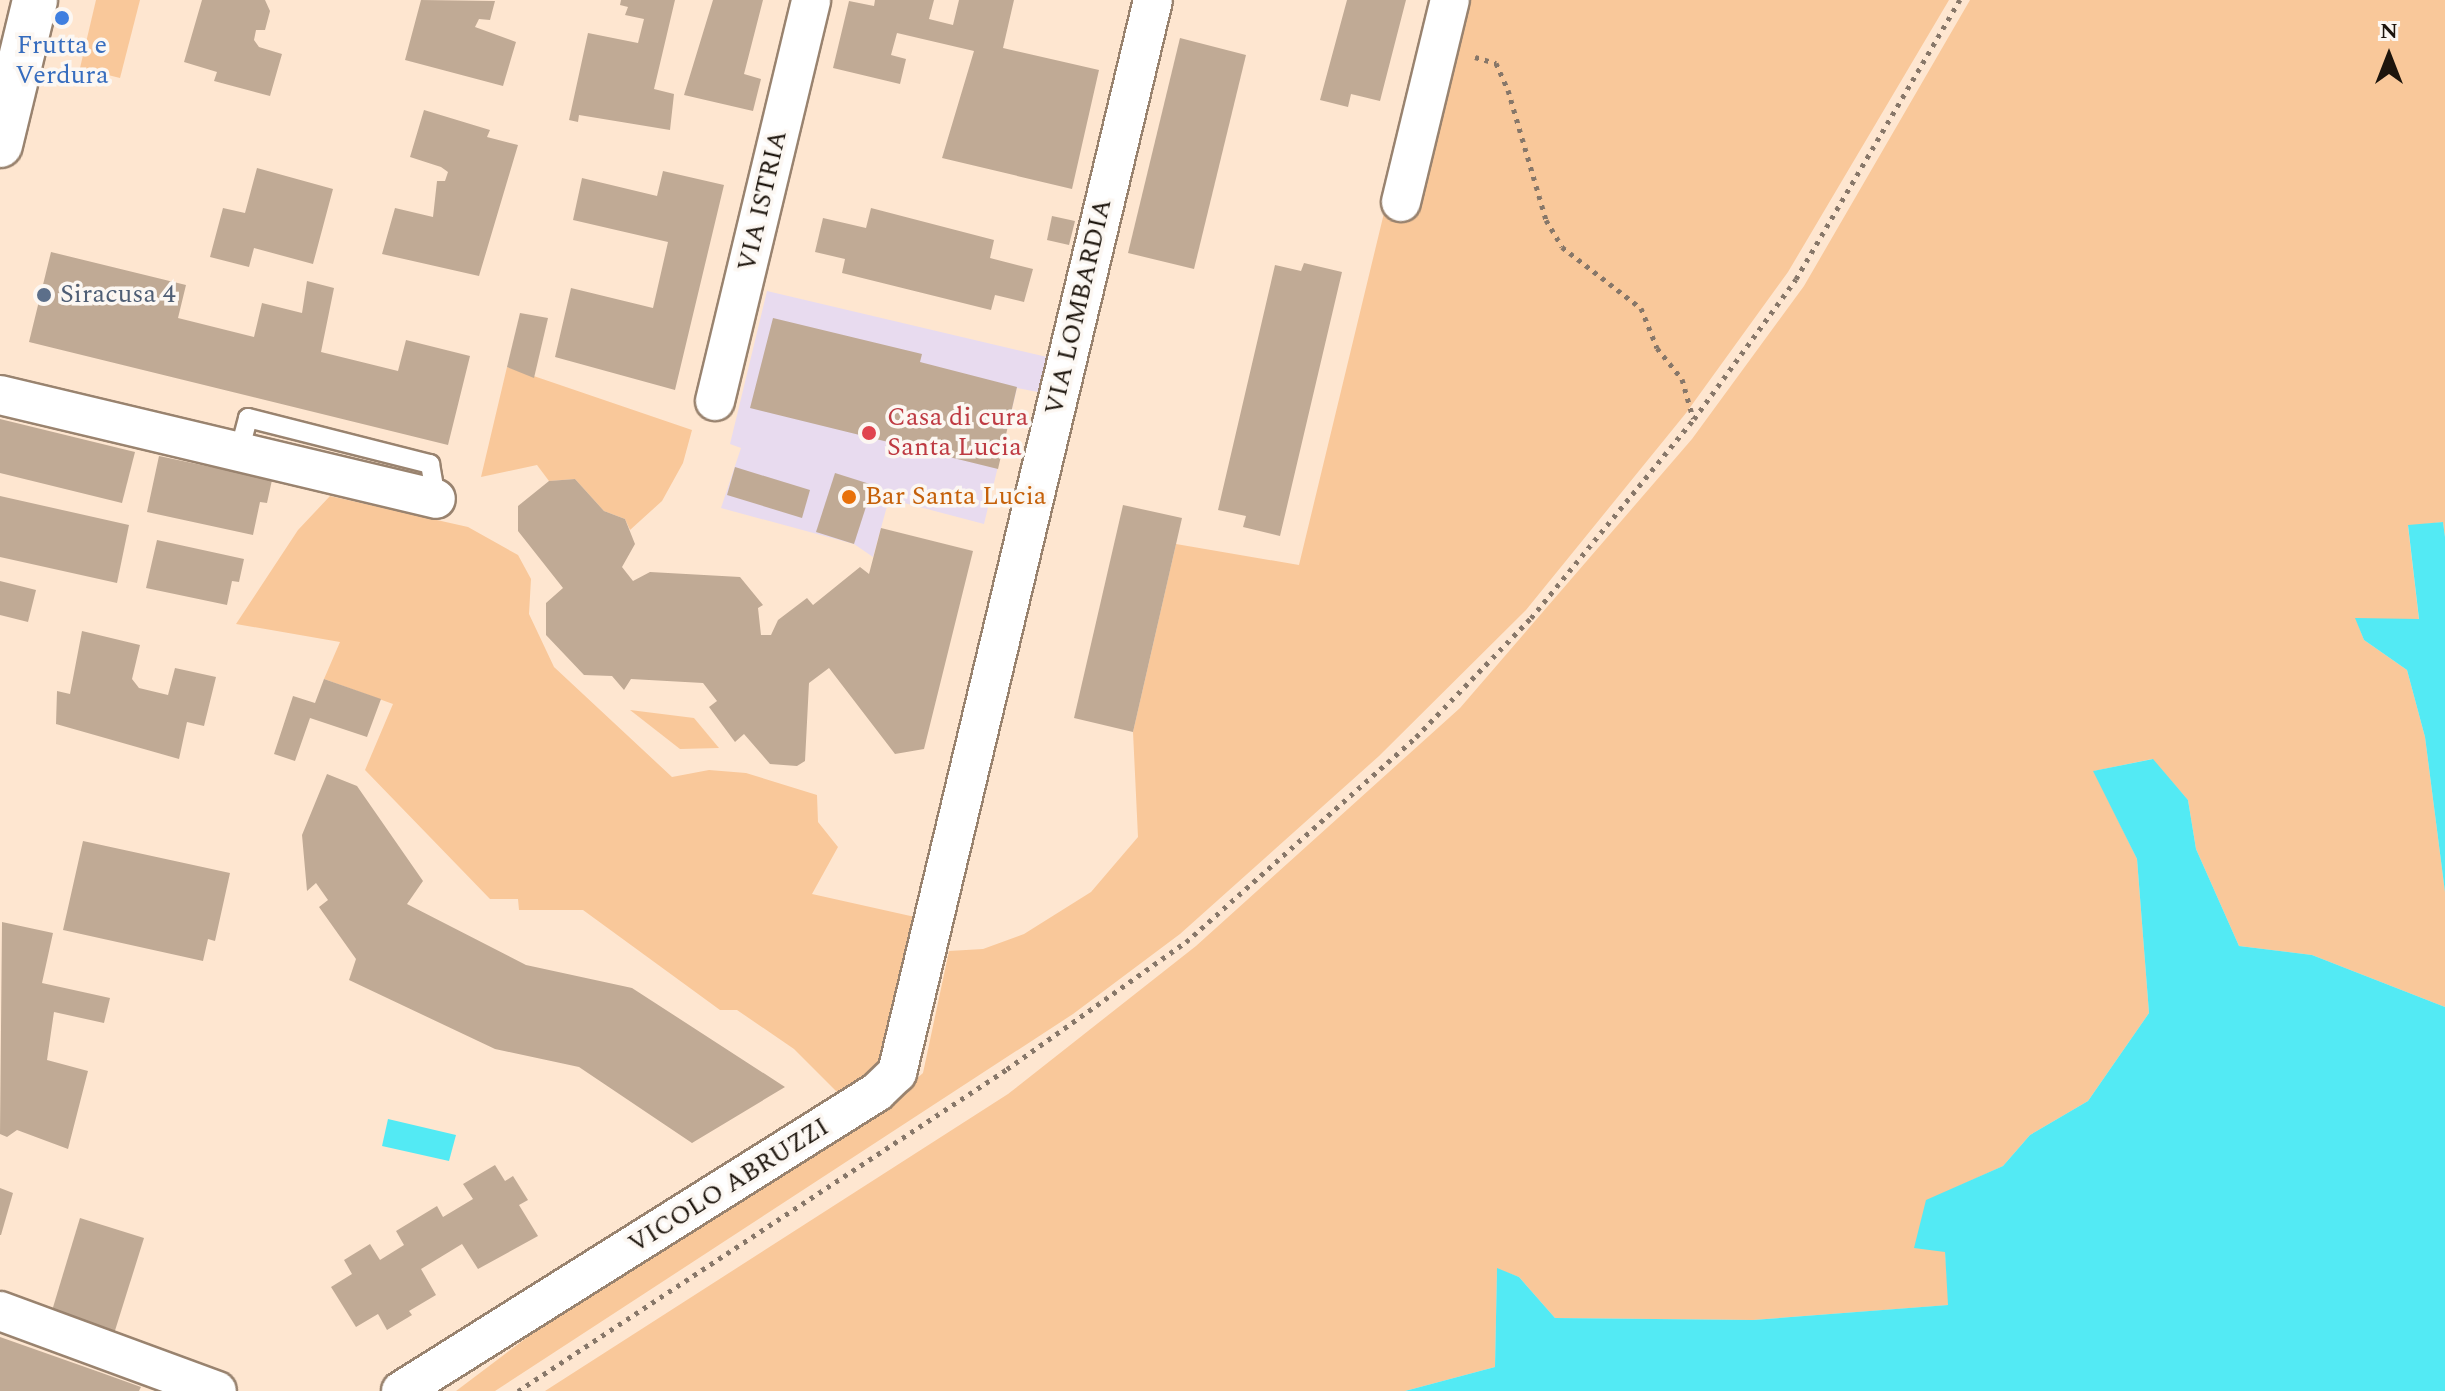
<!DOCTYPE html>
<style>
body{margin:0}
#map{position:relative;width:2445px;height:1391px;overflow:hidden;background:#fee6d0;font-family:Spectral,serif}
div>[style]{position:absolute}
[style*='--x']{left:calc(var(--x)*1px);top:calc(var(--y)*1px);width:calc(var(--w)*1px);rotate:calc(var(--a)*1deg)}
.medical>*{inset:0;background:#e8dbef}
.green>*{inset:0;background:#f9c89a}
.water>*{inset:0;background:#53eaf4}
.building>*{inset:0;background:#c0aa95}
.path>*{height:5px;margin-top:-2.5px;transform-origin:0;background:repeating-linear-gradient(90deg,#877769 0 4px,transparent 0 10px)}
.roads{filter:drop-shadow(2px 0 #99836f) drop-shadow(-2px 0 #99836f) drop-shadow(0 2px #99836f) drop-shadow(0 -2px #99836f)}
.lane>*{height:18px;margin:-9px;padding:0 9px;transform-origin:9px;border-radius:9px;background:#fff}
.street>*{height:38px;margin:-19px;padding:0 19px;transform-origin:19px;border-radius:19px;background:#fff}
.secondary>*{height:44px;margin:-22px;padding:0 22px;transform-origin:22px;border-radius:22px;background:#fff}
.dots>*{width:22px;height:22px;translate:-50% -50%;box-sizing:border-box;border:4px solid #fcf7f2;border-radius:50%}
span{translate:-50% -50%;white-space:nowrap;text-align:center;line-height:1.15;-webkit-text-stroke:7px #fcf7f2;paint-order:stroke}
.shop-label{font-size:26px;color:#366cbe}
.street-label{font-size:26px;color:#1d150d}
.service-label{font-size:26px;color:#4e5e75}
.left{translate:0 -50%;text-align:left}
.health-label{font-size:26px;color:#be3a42}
.food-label{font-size:26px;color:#c56008}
.north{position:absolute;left:2349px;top:16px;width:80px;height:80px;-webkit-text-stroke:6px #fcf7f2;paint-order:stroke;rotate:0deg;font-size:22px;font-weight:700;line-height:32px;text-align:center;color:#1d150d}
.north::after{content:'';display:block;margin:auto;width:28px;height:36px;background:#1d150d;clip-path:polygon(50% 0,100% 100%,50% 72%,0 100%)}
</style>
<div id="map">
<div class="medical">
<i style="clip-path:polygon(767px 291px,1047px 357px,1038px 392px,1017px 388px,984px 524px,889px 499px,873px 557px,854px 544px,721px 508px,741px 448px,730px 444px)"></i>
</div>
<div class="green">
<i style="clip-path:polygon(96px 0,140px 0,120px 78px,80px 68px)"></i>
<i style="clip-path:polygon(1462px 0,1949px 0,1788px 272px,1686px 413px,1526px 610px,1379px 756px,1180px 934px,1073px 1014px,495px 1391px,456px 1391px,616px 1270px,892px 1100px,923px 1073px,949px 951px,983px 949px,1024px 934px,1091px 892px,1138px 837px,1133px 732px,1176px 544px,1299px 565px,1384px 213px,1404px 215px)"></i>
<i style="clip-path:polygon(1970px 0,2445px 0,2445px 537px,2443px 522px,2408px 526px,2419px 620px,2356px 619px,2364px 640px,2407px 670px,2425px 737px,2445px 892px,2445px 1007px,2312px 955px,2239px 946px,2196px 849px,2188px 800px,2152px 759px,2094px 771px,2137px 859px,2149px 1013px,2088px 1101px,2030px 1135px,2003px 1166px,1926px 1201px,1945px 1251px,1949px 1305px,1753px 1320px,1555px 1318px,1519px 1277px,1497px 1269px,1495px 1367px,1405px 1391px,545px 1391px,1008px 1094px,1196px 946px,1460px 708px,1692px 439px,1804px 286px)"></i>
<i style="clip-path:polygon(507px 367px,692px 430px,683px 463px,662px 501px,630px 530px,625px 519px,604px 511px,575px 479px,549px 481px,537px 465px,481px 477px)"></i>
<i style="clip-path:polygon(330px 496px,468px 527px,518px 555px,531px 579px,529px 614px,554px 667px,672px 777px,709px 770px,746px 773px,817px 795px,818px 822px,838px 847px,812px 894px,915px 917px,877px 1072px,842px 1097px,794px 1049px,737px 1010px,720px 1010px,583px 910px,519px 910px,518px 899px,490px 899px,365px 770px,393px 704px,324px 679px,340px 642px,236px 624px,298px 530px)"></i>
<i style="clip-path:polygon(630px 710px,694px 718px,719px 748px,680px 749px)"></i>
</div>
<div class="water">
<i style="clip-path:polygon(2443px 522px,2445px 537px,2445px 892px,2425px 737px,2407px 670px,2364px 640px,2355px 618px,2419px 619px,2408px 525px)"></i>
<i style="clip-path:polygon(2153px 759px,2188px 800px,2196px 849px,2239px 946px,2312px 955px,2445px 1007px,2445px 1391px,1405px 1391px,1495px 1367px,1497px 1268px,1519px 1277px,1555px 1318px,1753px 1320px,1948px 1305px,1945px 1252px,1914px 1248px,1926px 1200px,2003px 1166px,2030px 1135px,2088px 1101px,2149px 1013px,2137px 859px,2093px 771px)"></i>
<i style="clip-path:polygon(388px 1119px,456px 1135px,449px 1161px,382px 1146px)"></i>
</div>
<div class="building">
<i style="clip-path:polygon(202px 0,265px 0,270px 11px,265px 30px,256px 30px,254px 40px,259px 47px,282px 54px,270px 96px,214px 81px,217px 72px,184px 62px)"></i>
<i style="clip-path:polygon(421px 0,495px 1px,490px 20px,479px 19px,475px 27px,516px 42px,503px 86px,405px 60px)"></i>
<i style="clip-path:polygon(621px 0,675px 0,654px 89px,674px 94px,670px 130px,579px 115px,578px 122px,569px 120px,588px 33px,638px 43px,644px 19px,625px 15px,628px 7px,620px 5px)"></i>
<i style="clip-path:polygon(713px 0,763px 0,744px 74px,761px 79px,753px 111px,684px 95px)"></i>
<i style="clip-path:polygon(875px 0,934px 0,929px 19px,953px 25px,959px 0,1014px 0,1003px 48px,1099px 70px,1072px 189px,942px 158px,974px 51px,897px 33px,891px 55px,906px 59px,900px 84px,833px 68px,849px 1px,874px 6px)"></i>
<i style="clip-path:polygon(1347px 0,1406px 0,1380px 101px,1351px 94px,1348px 107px,1320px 100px)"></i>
<i style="clip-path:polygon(1180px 38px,1246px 55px,1194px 269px,1128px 253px)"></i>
<i style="clip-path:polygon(424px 110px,490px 130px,487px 137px,518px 145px,479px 276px,382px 254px,395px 208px,433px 217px,437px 181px,445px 181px,448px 172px,441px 167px,410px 157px)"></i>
<i style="clip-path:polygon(257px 168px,333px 189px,313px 264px,254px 248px,249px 267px,210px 257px,223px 208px,245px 213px)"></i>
<i style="clip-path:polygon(663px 171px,724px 185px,675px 390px,555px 357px,571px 288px,653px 308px,668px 242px,573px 220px,582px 178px,657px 196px)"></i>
<i style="clip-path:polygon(871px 208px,994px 240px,990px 258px,1033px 269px,1024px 302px,995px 295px,991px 310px,842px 273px,845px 259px,815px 252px,823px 218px,866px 228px)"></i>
<i style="clip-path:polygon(1052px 216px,1075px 221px,1069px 245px,1047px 240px)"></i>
<i style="clip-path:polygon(51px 252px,186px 285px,178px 318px,254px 337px,262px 303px,302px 313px,307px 281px,334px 288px,321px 352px,398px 371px,406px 340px,470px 356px,448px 445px,29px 342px)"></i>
<i style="clip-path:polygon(1304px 263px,1342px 272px,1280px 536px,1243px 527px,1246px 516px,1218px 510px,1275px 265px,1301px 271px)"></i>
<i style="clip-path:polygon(520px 313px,548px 318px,534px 378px,507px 367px)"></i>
<i style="clip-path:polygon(773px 318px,922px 354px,920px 362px,1017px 387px,998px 469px,750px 408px)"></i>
<i style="clip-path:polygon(0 419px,135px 452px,122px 503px,0 473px)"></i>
<i style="clip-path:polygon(159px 456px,272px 480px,267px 503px,260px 502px,253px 535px,147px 512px)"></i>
<i style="clip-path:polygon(735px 467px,810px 490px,802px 518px,727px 495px)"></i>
<i style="clip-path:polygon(835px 473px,873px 485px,854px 544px,816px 532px)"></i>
<i style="clip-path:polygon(575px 479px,604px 511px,625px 519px,635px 544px,622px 567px,633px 581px,650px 572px,740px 577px,763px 605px,758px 608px,761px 635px,771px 635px,778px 620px,807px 598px,813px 605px,860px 567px,869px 574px,881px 528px,973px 551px,924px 749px,895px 754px,829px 668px,809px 683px,805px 761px,797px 766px,770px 764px,744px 734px,735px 742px,709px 707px,717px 701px,703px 683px,631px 679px,624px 690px,612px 676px,584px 675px,546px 635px,546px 603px,563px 588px,518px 531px,518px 506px,549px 481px)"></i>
<i style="clip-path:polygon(0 496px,129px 525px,117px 583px,0 557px)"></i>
<i style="clip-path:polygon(1123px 505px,1182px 518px,1133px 732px,1074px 718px)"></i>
<i style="clip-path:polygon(157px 540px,244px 559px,239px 582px,232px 581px,227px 605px,146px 588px)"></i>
<i style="clip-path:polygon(0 581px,36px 590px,28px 622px,0 615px)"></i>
<i style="clip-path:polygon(82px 631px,140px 645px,132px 679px,139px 688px,168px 695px,175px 668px,216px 677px,204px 726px,187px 722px,179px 759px,56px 724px,57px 691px,70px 694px)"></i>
<i style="clip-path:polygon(324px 679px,381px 699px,367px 737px,310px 718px,295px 761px,274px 754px,293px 696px,315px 703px)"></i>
<i style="clip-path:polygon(327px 774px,357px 786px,423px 881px,407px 904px,526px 965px,632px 988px,785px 1087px,692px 1143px,579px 1067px,495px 1049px,349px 980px,356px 959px,319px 907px,328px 900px,316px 883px,307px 891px,302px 835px)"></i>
<i style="clip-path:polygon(83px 841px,230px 873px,215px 941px,208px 939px,203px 961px,63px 930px)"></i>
<i style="clip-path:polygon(2px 922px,53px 933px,42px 983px,110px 998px,104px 1023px,54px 1012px,47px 1060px,88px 1071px,68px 1149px,17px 1130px,7px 1137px,0 1134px)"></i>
<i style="clip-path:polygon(495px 1165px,505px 1181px,513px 1176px,528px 1200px,519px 1205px,538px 1236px,478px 1269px,462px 1244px,421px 1269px,436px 1295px,409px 1311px,412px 1315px,387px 1330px,378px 1314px,356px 1327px,331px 1287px,352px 1274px,344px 1260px,370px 1244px,380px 1260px,404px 1245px,396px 1231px,437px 1206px,443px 1217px,473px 1199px,463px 1184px)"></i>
<i style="clip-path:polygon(0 1188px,13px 1193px,1px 1235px,0 1235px)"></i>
<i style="clip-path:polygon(80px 1218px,144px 1238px,113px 1337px,51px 1314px)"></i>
<i style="clip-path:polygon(0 1337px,102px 1373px,141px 1387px,139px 1391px,0 1391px)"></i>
</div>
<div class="path">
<i style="--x:1475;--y:57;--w:22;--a:16"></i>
<i style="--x:1496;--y:63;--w:30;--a:66"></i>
<i style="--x:1508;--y:90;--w:135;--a:73.7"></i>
<i style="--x:1546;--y:220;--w:31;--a:59"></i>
<i style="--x:1562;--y:247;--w:100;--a:37.7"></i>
<i style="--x:1641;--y:308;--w:43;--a:68.2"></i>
<i style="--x:1657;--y:348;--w:40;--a:51"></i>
<i style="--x:1682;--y:379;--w:41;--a:74.2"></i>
<i style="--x:518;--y:1391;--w:585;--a:-33.36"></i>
<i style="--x:1007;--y:1069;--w:219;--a:-35.4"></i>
<i style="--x:1186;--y:942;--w:308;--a:-41.7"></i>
<i style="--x:1416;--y:737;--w:165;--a:-46"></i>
<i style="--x:1531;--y:618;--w:257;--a:-50.7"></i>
<i style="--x:1694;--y:419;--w:173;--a:-53.9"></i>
<i style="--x:1796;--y:279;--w:324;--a:-59.6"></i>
</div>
<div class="roads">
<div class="lane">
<i style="--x:239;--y:452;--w:35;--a:-75"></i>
<i style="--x:248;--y:418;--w:188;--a:14.2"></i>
<i style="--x:430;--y:464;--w:36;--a:80"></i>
</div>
<div class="street">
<i style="--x:1401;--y:202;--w:208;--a:-76.4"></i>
<i style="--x:0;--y:395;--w:448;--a:13.4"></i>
<i style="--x:715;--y:401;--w:412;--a:-76.5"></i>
<i style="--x:0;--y:1311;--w:231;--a:20.2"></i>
<i style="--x:401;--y:1391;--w:562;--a:-32.14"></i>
<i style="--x:877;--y:1092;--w:28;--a:-44"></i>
<i style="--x:897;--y:1073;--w:1103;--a:-76.58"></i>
</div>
<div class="secondary">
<i style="--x:0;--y:145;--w:149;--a:-76.4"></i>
</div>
</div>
<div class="dots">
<i style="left:62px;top:18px;background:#3f7fe0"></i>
<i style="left:44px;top:295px;background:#5c6f8a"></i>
<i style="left:869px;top:433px;background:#e0444e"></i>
<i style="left:849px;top:497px;background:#e8710a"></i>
</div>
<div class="shop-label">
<span style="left:62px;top:61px">Frutta e<br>Verdura</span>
</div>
<div class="street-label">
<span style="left:763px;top:201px;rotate:-77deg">VIA ISTRIA</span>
<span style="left:1079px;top:307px;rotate:-77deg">VIA LOMBARDIA</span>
<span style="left:729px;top:1186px;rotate:-32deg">VICOLO ABRUZZI</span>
</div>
<div class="service-label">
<span class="left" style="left:60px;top:295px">Siracusa 4</span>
</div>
<div class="health-label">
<span class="left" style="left:887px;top:433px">Casa di cura<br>Santa Lucia</span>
</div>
<div class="food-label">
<span class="left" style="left:865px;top:497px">Bar Santa Lucia</span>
</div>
<div class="north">N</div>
</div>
